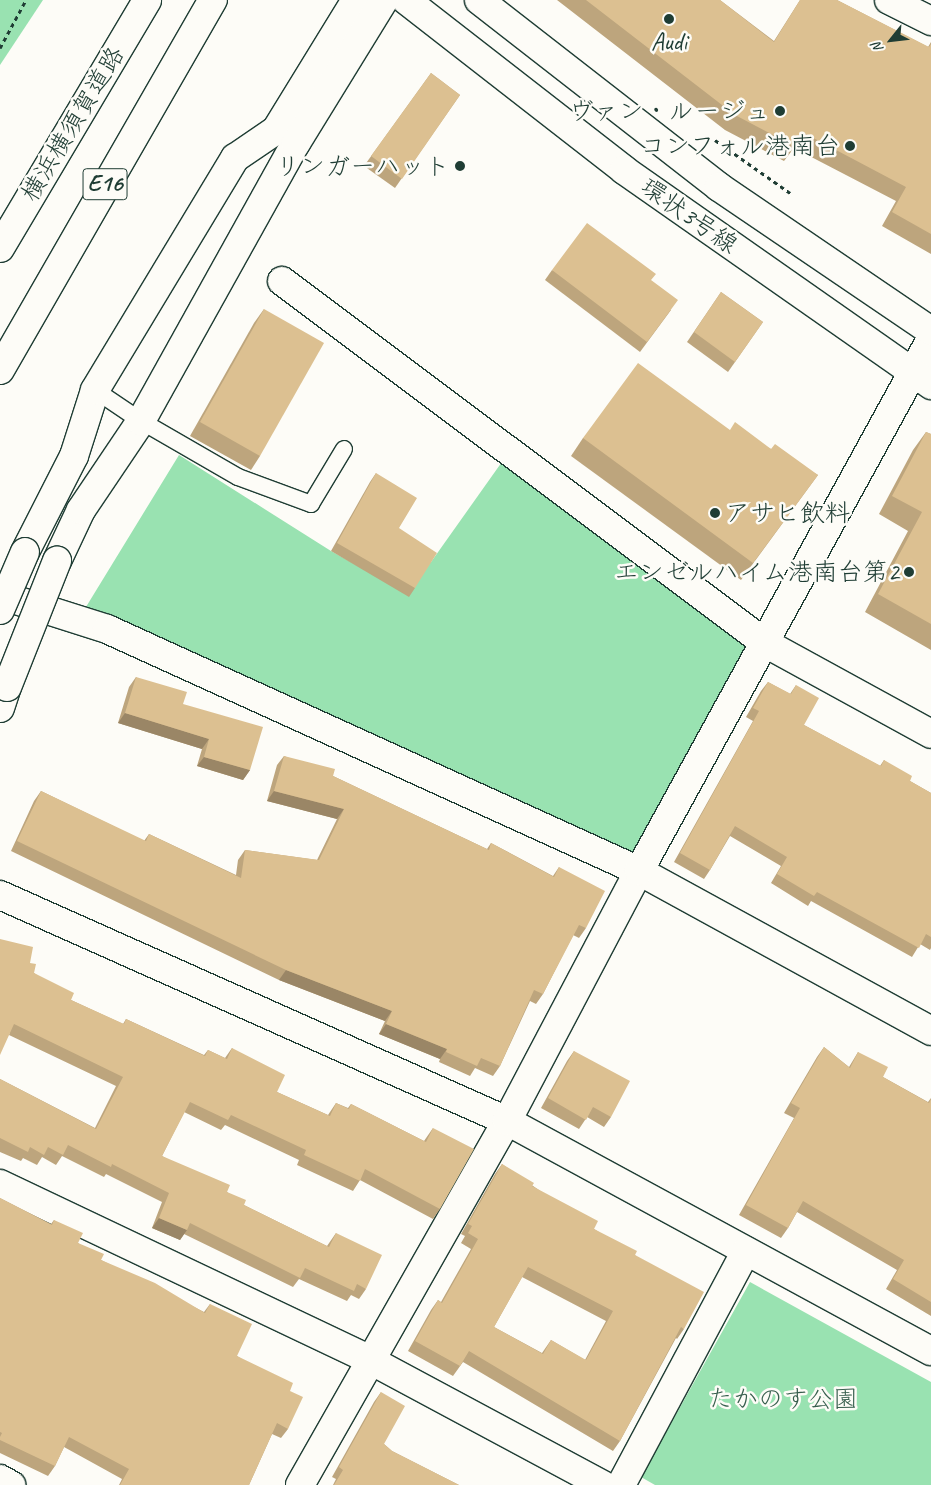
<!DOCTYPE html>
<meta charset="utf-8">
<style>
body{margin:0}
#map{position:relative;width:931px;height:1485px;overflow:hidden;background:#fdfcf7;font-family:Caveat,"Klee One",sans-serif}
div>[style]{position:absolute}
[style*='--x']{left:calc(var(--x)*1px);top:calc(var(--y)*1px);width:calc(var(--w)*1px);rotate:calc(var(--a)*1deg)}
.green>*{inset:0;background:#99e2b1}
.path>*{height:3px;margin-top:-1.5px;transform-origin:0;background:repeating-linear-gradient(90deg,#1f3d34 0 4px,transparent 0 8px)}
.roads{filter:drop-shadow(1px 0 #1f3d34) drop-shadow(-1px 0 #1f3d34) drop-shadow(0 1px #1f3d34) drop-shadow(0 -1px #1f3d34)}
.lane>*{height:16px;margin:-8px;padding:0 8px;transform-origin:8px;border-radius:8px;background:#fdfcf7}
.street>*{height:28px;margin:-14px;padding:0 14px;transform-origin:14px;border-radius:14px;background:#fdfcf7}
.secondary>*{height:28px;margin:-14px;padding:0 14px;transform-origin:14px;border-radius:14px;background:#fdfcf7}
.highway>*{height:28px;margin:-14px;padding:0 14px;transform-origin:14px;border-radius:14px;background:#fdfcf7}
.bridges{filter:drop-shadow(1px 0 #1f3d34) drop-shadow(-1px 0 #1f3d34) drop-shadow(0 1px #1f3d34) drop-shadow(0 -1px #1f3d34)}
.highway-bridge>*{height:28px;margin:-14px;padding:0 14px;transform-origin:14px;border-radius:14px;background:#fdfcf7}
.wall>*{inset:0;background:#bda57d}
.shaded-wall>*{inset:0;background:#9a8666}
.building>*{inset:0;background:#dcc091}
.dots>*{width:14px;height:14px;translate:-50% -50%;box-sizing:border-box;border:2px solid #fdfcf7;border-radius:50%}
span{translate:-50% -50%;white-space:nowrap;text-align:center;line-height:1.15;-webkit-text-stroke:5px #fdfcf7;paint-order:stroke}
.shield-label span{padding:1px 4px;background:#fdfcf7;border:1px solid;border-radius:4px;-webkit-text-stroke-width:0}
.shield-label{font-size:24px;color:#1f3d34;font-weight:700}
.poi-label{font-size:25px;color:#1f3d34}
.right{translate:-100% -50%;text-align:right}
.left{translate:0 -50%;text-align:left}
.street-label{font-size:25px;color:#1f3d34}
.park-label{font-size:25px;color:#375e4d}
.north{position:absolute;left:866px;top:15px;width:50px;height:50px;-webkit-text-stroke:4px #fdfcf7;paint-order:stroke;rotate:241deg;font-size:14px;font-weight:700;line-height:20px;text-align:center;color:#1f3d34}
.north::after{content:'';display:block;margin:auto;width:18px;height:22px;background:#1f3d34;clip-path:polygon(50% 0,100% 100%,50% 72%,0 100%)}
</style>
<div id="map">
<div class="green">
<i style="clip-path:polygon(0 0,43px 0,0 65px)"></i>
<i style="clip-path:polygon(509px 452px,765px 643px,639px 871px,78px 620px,179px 455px,331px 551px,383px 580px,431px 562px)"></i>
<i style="clip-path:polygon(750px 1282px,931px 1382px,931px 1485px,655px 1485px,641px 1477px)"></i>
</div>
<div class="path">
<i style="--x:0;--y:48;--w:55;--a:-61.6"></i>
<i style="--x:715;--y:140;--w:92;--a:35.2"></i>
</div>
<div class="roads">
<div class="lane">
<i style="--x:95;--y:390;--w:55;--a:34"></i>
<i style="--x:141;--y:421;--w:112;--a:30"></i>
<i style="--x:238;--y:477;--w:78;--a:20.3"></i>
<i style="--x:311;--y:504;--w:64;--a:-59"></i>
</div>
<div class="street">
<i style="--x:889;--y:0;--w:47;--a:26.6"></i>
<i style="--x:282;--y:281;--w:604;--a:36.85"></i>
<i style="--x:765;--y:643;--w:189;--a:28.7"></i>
<i style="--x:0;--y:595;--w:112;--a:17.6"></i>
<i style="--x:107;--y:629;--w:584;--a:24.46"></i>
<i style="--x:639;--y:871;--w:333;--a:28.7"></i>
<i style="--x:0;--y:895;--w:555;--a:24.03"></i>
<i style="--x:507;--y:1121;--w:482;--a:28.5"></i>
<i style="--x:0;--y:1184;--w:410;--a:25.4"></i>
<i style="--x:370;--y:1360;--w:264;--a:28.2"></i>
<i style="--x:0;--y:1479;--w:13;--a:29"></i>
<i style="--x:300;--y:1485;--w:419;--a:-60.4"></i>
<i style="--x:507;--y:1121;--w:283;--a:-62.2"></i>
<i style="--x:639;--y:871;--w:607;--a:-61.24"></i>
<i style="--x:621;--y:1485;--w:265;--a:-61.9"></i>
</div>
<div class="secondary">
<i style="--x:406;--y:0;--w:276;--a:37.9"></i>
<i style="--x:624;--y:170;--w:375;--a:35"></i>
<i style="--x:479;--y:0;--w:304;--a:37.9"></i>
<i style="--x:719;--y:187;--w:256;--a:34.2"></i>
</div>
<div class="highway">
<i style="--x:0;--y:248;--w:288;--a:-59.3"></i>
<i style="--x:0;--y:370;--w:427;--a:-60.1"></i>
<i style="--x:25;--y:552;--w:108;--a:-63"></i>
<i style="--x:74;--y:456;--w:69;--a:-72.3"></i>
<i style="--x:95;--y:390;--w:271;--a:-58.9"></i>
<i style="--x:235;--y:158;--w:50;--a:-34.3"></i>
<i style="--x:276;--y:130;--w:153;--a:-58.4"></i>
<i style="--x:57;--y:561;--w:56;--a:-64.8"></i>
<i style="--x:81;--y:510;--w:107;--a:-56"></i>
<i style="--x:141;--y:421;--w:318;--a:-60.9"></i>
<i style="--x:296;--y:143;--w:168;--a:-58.4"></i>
<i style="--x:0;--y:708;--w:22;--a:-72"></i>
</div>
</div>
<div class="bridges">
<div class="highway-bridge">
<i style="--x:0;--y:610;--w:63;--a:-66.7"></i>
<i style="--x:7;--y:687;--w:136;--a:-68.4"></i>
</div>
</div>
<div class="wall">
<i style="clip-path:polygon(557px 0,720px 0,774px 41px,800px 0,837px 0,928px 47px,931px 42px,931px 254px,882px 226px,896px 201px,794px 148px,784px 161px,725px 130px)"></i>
<i style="clip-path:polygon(431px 73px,460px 95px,395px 188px,364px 166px)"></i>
<i style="clip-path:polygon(552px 270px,671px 310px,640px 352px,545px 280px)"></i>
<i style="clip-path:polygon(721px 292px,763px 322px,728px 372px,687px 342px)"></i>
<i style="clip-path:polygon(264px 309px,260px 456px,251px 470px,190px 436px,254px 323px)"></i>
<i style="clip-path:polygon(730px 430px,771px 449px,818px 475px,741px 580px,571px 456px,583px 438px)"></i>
<i style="clip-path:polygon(926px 432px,931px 434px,931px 650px,865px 612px,908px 531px,879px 514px,913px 450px)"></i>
<i style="clip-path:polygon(376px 473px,415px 588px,409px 597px,331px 551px,370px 482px)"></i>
<i style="clip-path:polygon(136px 677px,250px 770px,243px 780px,197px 766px,202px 749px,118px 723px,129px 687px)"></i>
<i style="clip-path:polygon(768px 682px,790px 694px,796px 685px,804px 725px,880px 766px,884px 760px,910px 781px,931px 793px,931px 948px,930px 950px,920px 944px,912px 957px,811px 901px,808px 906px,771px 883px,781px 866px,730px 836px,710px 870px,704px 879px,674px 862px,753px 721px,746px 717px,761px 691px)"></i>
<i style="clip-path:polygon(284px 756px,333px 776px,487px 849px,491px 843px,553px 876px,559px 867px,586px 928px,579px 938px,573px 935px,543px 994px,536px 1004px,530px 1001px,500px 1066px,493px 1076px,475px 1068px,470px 1076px,439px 1062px,440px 1059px,379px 1034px,385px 1021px,279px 980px,11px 851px,34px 801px,41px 791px,144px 841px,149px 834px,236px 875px,238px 860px,245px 850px,317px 860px,337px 819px,267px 801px,277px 765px)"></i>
<i style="clip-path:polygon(30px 963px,34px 973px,71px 1000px,123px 1024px,126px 1019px,204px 1055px,208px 1050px,225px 1058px,232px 1048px,277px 1092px,328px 1115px,336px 1103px,348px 1108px,351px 1104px,424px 1141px,433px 1128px,440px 1209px,433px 1219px,360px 1180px,353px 1191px,297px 1165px,299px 1160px,225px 1125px,221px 1130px,184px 1112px,162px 1156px,227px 1192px,244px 1205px,327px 1246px,336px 1233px,366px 1289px,359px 1299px,351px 1295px,347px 1301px,299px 1279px,293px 1287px,184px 1234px,180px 1240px,152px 1228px,162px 1202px,106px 1174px,104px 1177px,62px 1156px,56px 1165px,42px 1157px,37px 1165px,23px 1158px,21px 1161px,0 1152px,0 1079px,95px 1128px,116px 1086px,9px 1035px)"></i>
<i style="clip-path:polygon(824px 1047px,849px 1067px,858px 1052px,883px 1077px,928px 1102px,931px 1098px,931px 1316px,886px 1289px,897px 1270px,797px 1212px,788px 1228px,781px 1238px,739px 1215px,794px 1118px,784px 1113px,817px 1057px)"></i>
<i style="clip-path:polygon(574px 1051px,611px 1117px,604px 1127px,587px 1117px,579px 1129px,541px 1108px,567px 1061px)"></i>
<i style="clip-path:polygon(evenodd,502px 1164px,594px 1229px,635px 1255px,684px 1329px,677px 1339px,676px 1338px,620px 1441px,613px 1451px,463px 1362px,453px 1376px,408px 1351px,431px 1310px,438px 1300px,441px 1302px,471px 1249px,461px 1243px,465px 1236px,461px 1234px,495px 1174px,502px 1164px,522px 1277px,606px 1321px,585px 1360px,551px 1340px,542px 1353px,494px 1327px,522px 1277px)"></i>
<i style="clip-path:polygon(0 1198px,51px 1224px,54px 1220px,78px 1243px,101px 1260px,204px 1312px,210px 1304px,237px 1356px,290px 1391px,288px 1429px,281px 1438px,272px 1434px,249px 1485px,119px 1485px,122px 1479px,64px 1447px,55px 1466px,48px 1476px,0 1453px)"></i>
<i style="clip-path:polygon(381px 1392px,384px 1444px,392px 1451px,459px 1485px,333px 1485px,336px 1479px,332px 1477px,374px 1402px)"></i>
</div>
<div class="shaded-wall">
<i style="clip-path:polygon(125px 713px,209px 739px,202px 749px,118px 723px)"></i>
<i style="clip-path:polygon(204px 757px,250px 770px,243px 780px,197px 766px)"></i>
<i style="clip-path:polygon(274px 791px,344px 809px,337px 819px,267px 801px)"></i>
<i style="clip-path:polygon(286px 970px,392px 1011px,385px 1021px,279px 980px)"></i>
<i style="clip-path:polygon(386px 1024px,447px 1049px,440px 1059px,379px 1034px)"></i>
<i style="clip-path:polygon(159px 1218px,187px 1230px,180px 1240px,152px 1228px)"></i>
</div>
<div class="building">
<i style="clip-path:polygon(586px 0,720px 0,774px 42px,800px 0,837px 0,929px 47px,931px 44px,931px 234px,892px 212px,906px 187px,802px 132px,794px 146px,735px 115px)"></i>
<i style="clip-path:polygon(431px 73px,460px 95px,402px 179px,371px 156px)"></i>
<i style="clip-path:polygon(587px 223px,656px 274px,651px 280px,678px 300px,647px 342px,552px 270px)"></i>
<i style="clip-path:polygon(721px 292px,763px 322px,735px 362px,694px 332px)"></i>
<i style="clip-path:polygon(264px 309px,324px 343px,260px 456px,200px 422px)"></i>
<i style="clip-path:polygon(638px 363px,730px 430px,735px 422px,771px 449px,775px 444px,818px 475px,753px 563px,583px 438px)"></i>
<i style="clip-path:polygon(926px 432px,931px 434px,931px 624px,878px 594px,922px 512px,892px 496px)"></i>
<i style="clip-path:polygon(376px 473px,417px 498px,399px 528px,437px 553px,415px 588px,337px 543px)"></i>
<i style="clip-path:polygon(136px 677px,187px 692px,183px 704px,263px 727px,250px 770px,204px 757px,209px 739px,125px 713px)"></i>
<i style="clip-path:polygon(768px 682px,791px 694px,796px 685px,819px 698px,804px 725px,881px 766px,884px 760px,912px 776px,910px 781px,931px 793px,931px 937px,926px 934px,919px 948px,817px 892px,814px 896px,777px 874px,787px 857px,735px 826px,710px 870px,680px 853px,759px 711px,753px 708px)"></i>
<i style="clip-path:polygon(284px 756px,335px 769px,333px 776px,489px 850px,491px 843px,554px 877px,559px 867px,605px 891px,586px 928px,579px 925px,543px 994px,534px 990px,500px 1066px,481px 1058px,477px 1066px,446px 1052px,447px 1049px,386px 1024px,392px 1011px,286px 970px,17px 841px,41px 791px,146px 841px,149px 834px,241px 878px,245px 850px,319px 860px,344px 809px,274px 791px)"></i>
<i style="clip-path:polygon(0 939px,33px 947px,30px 963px,36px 964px,34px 973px,74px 993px,71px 1000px,124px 1024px,126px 1019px,205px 1056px,208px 1050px,227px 1059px,232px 1048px,285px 1075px,277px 1092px,330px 1116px,336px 1103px,349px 1109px,351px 1104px,426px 1142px,433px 1128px,474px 1149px,440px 1209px,365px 1169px,360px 1181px,304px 1155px,306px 1150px,231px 1115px,228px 1120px,190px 1102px,162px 1156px,230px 1185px,227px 1192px,246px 1200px,244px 1205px,329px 1247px,336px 1233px,382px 1255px,366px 1289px,357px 1284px,354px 1291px,305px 1268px,300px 1278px,190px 1223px,187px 1230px,159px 1218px,169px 1193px,112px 1164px,111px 1167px,68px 1145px,63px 1155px,48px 1147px,44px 1155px,30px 1147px,28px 1152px,0 1138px,0 1079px,96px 1129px,123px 1077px,14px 1024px,0 1055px)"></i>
<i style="clip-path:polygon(824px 1047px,850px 1068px,858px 1052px,888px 1067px,883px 1077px,929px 1103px,931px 1099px,931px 1302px,893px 1279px,904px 1260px,803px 1201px,788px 1228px,746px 1205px,800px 1108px,791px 1103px)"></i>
<i style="clip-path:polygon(574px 1051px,630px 1081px,611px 1117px,593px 1107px,586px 1120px,548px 1098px)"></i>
<i style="clip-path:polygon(evenodd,502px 1164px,534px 1183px,532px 1186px,598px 1221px,594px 1229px,637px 1251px,635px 1255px,704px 1292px,684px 1329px,681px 1327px,620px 1441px,469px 1351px,460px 1366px,415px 1341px,438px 1300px,442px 1303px,478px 1239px,468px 1233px,472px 1226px,468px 1224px,502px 1164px,528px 1267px,613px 1311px,586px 1360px,551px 1340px,543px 1354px,494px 1327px,528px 1267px)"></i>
<i style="clip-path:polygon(0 1198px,52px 1225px,54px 1220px,83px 1233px,78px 1243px,104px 1254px,101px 1260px,155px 1283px,205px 1313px,210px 1304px,252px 1324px,237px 1356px,293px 1383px,290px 1391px,303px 1397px,288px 1429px,277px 1423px,249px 1485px,120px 1485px,129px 1469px,69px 1437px,55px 1466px,0 1440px,0 1437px,2px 1433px,0 1432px)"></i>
<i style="clip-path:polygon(381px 1392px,405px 1406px,384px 1444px,392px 1451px,459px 1485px,334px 1485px,343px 1470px,339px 1467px)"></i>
</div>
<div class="dots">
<i style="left:669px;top:19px;background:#1f3d34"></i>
<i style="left:780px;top:111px;background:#1f3d34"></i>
<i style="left:850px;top:146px;background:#1f3d34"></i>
<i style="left:460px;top:166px;background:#1f3d34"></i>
<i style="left:715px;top:513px;background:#1f3d34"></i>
<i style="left:909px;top:572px;background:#1f3d34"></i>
</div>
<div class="shield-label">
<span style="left:105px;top:184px">E16</span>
</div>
<div class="poi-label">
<span style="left:669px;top:42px">Audi</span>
<span class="right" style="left:770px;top:111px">ヴァン・ルージュ</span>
<span class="right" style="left:840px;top:146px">コンフォル港南台</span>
<span class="right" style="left:450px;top:166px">リンガーハット</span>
<span class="left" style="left:725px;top:513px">アサヒ飲料</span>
<span class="right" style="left:899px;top:572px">エンゼルハイム港南台第2</span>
</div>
<div class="street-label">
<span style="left:73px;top:124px;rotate:-59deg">横浜横須賀道路</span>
<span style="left:689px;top:216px;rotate:35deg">環状3号線</span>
</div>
<div class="park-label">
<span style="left:783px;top:1399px">たかのす公園</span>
</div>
<div class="north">N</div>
</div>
